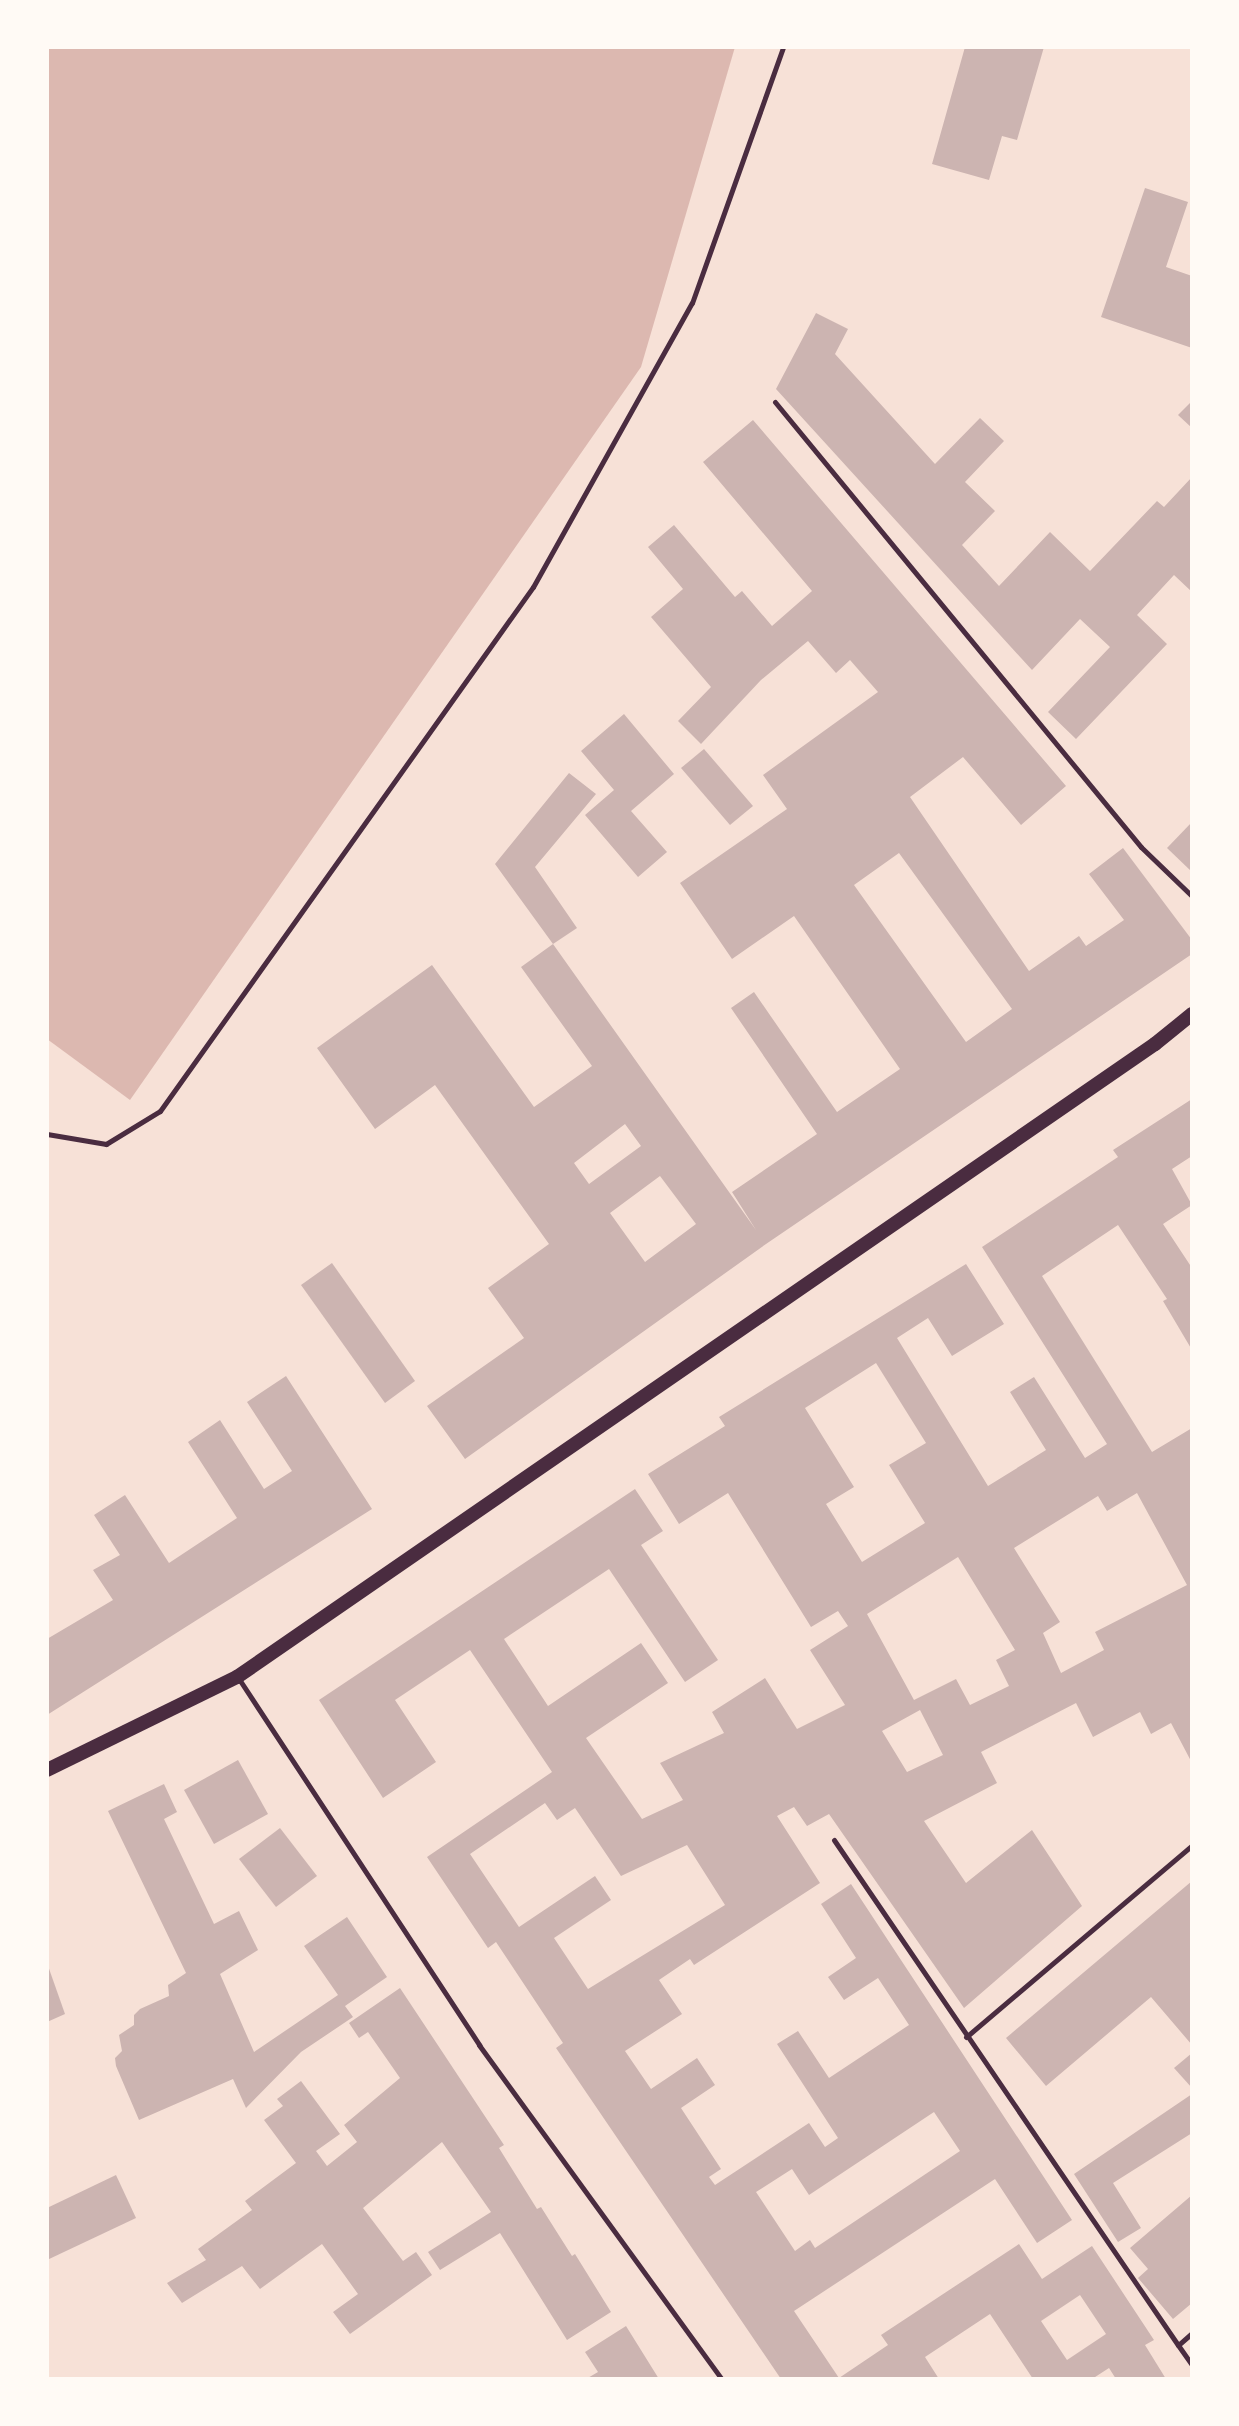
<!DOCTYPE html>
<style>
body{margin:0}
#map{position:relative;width:1239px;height:2426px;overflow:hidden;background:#f7e1d7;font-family:"Alegreya Sans",sans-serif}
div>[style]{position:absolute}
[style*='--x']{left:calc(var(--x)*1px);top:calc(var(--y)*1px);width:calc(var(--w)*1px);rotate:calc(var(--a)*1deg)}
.water>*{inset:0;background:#dcb8b0}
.building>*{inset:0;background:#ccb4b1}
.service>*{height:5px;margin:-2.5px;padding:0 2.5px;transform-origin:2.5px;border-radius:2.5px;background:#4a2c40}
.secondary>*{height:14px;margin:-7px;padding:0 7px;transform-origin:7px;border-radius:7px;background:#4a2c40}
span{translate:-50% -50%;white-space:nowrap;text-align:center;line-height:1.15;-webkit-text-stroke:7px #fffaf5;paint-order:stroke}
.frame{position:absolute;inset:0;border:49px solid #fffaf5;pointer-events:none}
</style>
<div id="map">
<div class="water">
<i style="clip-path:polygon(47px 47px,735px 47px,641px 367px,130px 1100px,47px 1039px)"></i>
</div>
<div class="building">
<i style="clip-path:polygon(965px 47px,1044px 47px,1017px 140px,1002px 136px,989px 180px,932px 164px)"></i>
<i style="clip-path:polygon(1145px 188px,1188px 202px,1166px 267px,1192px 276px,1192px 348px,1101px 317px)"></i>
<i style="clip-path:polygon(816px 313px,848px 329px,835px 354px,935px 464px,980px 418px,1004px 441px,965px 482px,995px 511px,962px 545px,999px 586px,1050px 532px,1090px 571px,1157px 501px,1164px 507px,1192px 477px,1192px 592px,1174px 575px,1137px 615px,1167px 644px,1076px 739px,1048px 712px,1110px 647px,1080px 619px,1032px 670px,776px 389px)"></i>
<i style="clip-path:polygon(1192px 401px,1192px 428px,1178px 415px)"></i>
<i style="clip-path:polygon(evenodd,753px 420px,1066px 786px,1021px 825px,963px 757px,910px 797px,1029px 971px,1079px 936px,1086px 946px,1124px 920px,1089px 874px,1123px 848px,1192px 940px,1192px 954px,766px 1244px,465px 1459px,427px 1406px,524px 1338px,488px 1288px,549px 1244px,435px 1085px,375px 1129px,317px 1048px,432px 965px,534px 1107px,592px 1066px,521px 967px,553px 944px,756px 1230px,732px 1192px,817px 1134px,731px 1008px,754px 992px,837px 1112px,900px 1069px,794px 916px,732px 959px,680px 883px,787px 809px,763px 775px,878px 692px,850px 660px,836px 673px,808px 641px,761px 680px,701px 744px,678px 721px,711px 687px,651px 617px,683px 589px,648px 547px,674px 525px,735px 597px,742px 591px,772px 626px,812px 591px,703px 462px,753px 420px,899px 853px,1012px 1009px,966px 1042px,854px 885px,899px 853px,753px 420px,625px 1124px,641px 1146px,589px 1184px,574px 1163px,625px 1124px,753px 420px,660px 1176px,696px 1224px,645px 1262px,610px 1213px,660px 1176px)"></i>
<i style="clip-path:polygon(624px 714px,674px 774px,631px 811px,667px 852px,638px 877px,585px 815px,614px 790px,581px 751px)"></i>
<i style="clip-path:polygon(704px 749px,753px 806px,730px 825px,681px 768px)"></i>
<i style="clip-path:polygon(569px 773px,596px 794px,535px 867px,577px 928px,553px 944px,495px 864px)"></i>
<i style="clip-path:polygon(1192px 822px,1192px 872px,1167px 848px)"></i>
<i style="clip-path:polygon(evenodd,1192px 1099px,1192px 1156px,1172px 1169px,1192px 1205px,1163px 1224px,1192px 1268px,1192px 1350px,1163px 1301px,1167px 1299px,1118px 1225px,1042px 1276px,1152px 1452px,1192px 1428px,1192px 1763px,1171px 1723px,1151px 1734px,1140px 1712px,1093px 1737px,1076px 1703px,981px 1752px,997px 1783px,924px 1821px,966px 1883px,1032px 1830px,1082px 1906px,964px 2008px,829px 1814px,807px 1826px,794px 1807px,777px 1816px,820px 1883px,694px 1965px,690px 1959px,659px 1980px,682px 2014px,625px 2051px,651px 2089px,697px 2058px,715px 2085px,681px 2108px,721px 2169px,709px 2177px,715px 2185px,809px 2123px,825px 2147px,838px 2138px,777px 2044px,798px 2031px,829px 2078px,909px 2025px,878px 1978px,844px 2000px,828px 1977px,856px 1958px,821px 1904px,851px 1884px,1072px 2220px,1037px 2243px,995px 2179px,794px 2311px,839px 2378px,888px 2345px,881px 2335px,1019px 2244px,1042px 2279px,1092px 2246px,1154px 2340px,1145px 2345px,1166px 2379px,1116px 2379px,1109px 2368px,1092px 2379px,1033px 2379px,990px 2314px,925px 2357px,939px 2379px,781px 2379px,556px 2048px,563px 2043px,496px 1942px,488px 1948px,427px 1857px,552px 1772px,470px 1650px,395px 1700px,436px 1762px,383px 1798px,319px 1700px,635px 1489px,663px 1531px,641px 1545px,718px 1660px,685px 1682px,609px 1569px,504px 1639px,548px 1706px,641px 1643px,668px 1683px,586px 1738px,642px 1819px,683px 1800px,660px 1763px,724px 1733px,712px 1712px,765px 1678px,797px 1729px,845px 1705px,810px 1650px,848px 1626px,838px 1611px,811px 1627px,728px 1493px,679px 1524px,648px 1474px,725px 1426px,719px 1417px,966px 1264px,1004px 1324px,952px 1356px,928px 1318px,897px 1338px,988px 1486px,1046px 1450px,1010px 1392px,1034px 1377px,1085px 1458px,1107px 1444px,982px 1247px,1118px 1157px,1113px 1150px,1192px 1099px,876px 1363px,926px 1443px,889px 1465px,925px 1523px,862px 1562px,826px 1504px,854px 1487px,805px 1408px,876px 1363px,1192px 1099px,1137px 1493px,1187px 1585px,1095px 1632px,1104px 1650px,1061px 1673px,1043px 1633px,1060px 1622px,1014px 1548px,1098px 1496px,1107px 1511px,1137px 1493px,1192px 1099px,958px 1557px,1015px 1650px,996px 1660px,1009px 1686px,970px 1705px,956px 1679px,914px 1700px,867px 1614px,958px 1557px,1192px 1099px,920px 1710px,943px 1755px,907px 1772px,882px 1731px,920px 1710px,1192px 1099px,545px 1803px,557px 1820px,575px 1808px,621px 1876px,687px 1845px,725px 1905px,588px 1989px,554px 1938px,611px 1900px,595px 1876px,519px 1927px,470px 1854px,545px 1803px,1192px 1099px,934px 2112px,960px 2151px,815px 2248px,810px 2240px,795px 2251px,756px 2192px,792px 2169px,809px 2195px,934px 2112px,1192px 1099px,1080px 2295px,1106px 2334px,1067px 2360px,1041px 2321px,1080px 2295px)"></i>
<i style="clip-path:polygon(332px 1263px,415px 1381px,385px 1403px,301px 1285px)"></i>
<i style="clip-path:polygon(286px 1376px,372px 1509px,47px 1715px,47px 1639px,113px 1600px,93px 1570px,120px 1555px,94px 1515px,125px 1495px,169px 1563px,237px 1518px,188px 1442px,220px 1420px,264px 1489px,292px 1471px,247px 1402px)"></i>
<i style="clip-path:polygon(238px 1760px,268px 1814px,214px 1844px,184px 1790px)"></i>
<i style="clip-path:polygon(164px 1784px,177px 1812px,164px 1819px,214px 1924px,239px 1911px,258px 1950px,220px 1974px,254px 2052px,338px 1995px,304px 1946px,347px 1917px,387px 1977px,345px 2006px,353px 2017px,301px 2052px,246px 2108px,233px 2079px,139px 2120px,116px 2066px,115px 2058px,122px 2051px,119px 2035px,134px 2025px,134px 2015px,140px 2009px,169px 1996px,168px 1985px,186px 1973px,108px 1811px)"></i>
<i style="clip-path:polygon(280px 1828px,317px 1876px,276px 1907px,239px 1859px)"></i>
<i style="clip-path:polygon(1192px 1881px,1192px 2045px,1151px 1997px,1046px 2086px,1006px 2038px)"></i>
<i style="clip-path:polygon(47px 1963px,65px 2014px,47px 2022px)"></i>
<i style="clip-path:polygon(400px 1988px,504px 2145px,499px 2148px,537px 2209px,541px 2207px,572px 2256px,575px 2254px,611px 2312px,567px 2340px,500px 2233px,440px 2270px,428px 2252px,491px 2212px,442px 2142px,363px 2208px,403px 2261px,416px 2252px,432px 2275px,350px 2334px,333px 2312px,358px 2294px,322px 2244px,260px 2289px,242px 2266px,182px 2303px,167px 2283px,206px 2260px,198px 2249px,252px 2210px,245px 2201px,296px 2163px,264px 2120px,283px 2106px,277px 2099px,301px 2081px,340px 2134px,316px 2151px,327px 2166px,357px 2142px,344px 2125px,400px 2078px,368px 2032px,359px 2038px,349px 2023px)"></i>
<i style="clip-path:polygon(1192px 2053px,1192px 2088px,1174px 2068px)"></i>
<i style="clip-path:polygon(1192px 2094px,1192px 2133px,1113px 2183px,1141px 2228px,1118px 2242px,1074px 2174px)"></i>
<i style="clip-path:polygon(116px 2175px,136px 2218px,47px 2260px,47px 2208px)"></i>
<i style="clip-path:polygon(1192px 2195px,1192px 2303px,1173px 2319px,1138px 2278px,1148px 2269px,1130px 2248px)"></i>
<i style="clip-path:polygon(626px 2326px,659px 2379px,586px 2379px,598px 2372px,585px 2352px)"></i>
</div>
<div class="service">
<i style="--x:775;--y:402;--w:576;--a:50.56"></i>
<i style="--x:1141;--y:847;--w:71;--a:43.9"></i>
<i style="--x:47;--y:1134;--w:60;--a:9.6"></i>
<i style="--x:106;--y:1144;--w:63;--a:-31.4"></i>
<i style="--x:160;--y:1111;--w:643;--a:-54.56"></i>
<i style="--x:533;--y:587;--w:325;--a:-60.8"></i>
<i style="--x:692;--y:303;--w:272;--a:-70.4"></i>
<i style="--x:239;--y:1679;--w:438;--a:56.7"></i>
<i style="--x:479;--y:2045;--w:413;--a:54"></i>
<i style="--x:834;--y:1840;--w:611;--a:55.74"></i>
<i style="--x:966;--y:2037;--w:297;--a:-40.3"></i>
<i style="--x:1192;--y:2333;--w:18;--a:139"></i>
<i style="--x:1178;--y:2345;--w:24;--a:55"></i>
</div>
<div class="secondary">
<i style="--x:47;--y:1770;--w:212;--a:-26.1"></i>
<i style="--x:237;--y:1677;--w:1115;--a:-34.59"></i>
<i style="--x:1155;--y:1044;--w:48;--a:-39"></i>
</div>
<div class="frame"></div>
</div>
